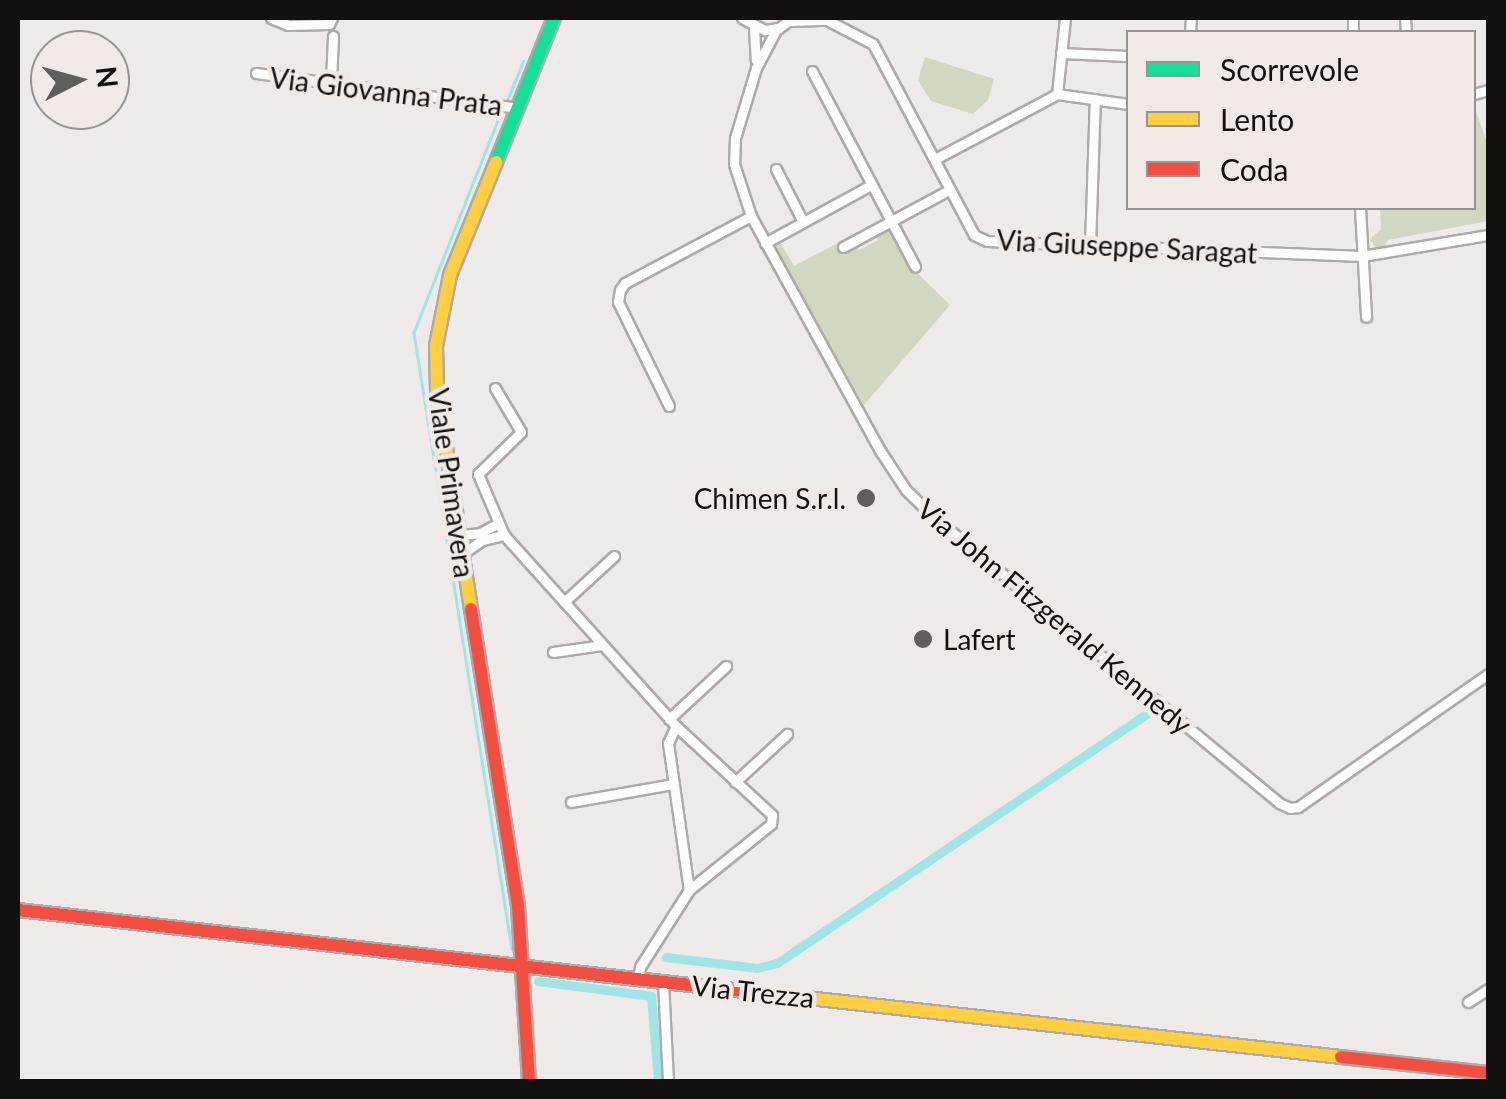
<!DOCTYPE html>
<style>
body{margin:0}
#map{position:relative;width:1506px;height:1099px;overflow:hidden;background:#eeeae9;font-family:Lato,sans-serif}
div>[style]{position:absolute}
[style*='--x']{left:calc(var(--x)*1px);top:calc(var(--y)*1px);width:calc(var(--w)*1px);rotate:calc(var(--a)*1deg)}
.green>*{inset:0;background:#d1d7c1}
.stream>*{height:2.5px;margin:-1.25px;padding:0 1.25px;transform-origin:1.25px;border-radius:1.25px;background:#a1e4e6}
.canal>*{height:9px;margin:-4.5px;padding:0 4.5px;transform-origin:4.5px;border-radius:4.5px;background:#a1e4e6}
.roads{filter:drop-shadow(2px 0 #adaaa9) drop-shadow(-2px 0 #adaaa9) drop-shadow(0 2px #adaaa9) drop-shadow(0 -2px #adaaa9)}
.street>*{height:9px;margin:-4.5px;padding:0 4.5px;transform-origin:4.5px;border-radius:4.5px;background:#fcfcfc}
.fast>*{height:12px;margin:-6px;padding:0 6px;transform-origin:6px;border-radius:6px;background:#16e098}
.slow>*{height:12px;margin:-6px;padding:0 6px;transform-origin:6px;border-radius:6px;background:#ffcf43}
.jam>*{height:12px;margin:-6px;padding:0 6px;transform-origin:6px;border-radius:6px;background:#f24e42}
.dots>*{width:28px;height:28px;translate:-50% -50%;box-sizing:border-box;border:5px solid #f1e9e6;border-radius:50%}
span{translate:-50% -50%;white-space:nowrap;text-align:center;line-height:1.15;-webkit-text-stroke:9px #f1e9e6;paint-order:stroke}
.street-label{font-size:28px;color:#13110f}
.poi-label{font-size:28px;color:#13110f}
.right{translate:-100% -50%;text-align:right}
.left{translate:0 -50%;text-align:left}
.frame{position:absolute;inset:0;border:20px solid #13110f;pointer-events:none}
.legend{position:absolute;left:1126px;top:30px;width:350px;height:180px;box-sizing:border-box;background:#f1e9e6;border:2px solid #989390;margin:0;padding:12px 18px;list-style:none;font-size:30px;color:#13110f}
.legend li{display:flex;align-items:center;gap:20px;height:50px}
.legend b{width:50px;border:2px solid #989390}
.north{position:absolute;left:30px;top:30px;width:100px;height:100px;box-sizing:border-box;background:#f1e9e6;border:2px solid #989390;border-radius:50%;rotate:84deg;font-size:28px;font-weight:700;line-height:40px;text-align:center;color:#13110f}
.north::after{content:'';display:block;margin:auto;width:35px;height:45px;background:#605d5b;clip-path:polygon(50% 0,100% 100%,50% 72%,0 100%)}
</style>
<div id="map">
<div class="green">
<i style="clip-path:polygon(925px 57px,994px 79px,988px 100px,973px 114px,931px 101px,918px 80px)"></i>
<i style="clip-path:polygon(1474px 106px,1488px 145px,1488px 221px,1388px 240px,1384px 248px,1377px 250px,1370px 239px,1381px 229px,1380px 208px,1474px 208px)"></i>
<i style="clip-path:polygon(889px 225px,912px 268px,950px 305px,864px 405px,776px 248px,780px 242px,794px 266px,836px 244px,840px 251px,853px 244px,859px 250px,878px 240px,875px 234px)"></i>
</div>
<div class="stream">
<i style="--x:507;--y:101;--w:43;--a:-68.2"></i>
<i style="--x:503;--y:108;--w:242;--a:111.6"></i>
<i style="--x:414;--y:333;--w:624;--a:80.96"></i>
</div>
<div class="canal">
<i style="--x:666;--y:957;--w:92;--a:6.9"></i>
<i style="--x:757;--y:968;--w:21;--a:-14"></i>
<i style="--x:777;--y:963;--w:447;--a:-34"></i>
<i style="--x:538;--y:981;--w:114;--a:7.6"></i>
<i style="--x:651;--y:996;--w:86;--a:85.3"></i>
</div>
<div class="roads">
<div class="street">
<i style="--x:271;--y:18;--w:18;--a:22"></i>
<i style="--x:288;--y:25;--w:41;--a:-1.4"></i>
<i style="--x:329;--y:24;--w:7;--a:-63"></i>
<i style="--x:742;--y:18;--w:26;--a:28"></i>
<i style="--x:765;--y:30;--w:14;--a:-8"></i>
<i style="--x:779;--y:28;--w:16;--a:-38"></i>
<i style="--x:823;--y:18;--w:56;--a:27.5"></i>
<i style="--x:873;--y:44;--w:216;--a:62.1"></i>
<i style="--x:974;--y:235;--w:14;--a:25"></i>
<i style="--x:987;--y:241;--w:375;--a:2.3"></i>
<i style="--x:1362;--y:256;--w:128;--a:-9.5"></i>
<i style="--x:1353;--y:18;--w:14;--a:90"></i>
<i style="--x:1405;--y:18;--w:14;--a:86"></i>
<i style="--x:790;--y:21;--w:37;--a:-2"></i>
<i style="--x:754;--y:27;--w:33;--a:87"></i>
<i style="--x:777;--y:28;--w:45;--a:117.7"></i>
<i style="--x:756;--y:68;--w:73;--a:106.7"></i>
<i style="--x:735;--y:138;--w:26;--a:92"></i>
<i style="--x:734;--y:164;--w:55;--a:71.9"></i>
<i style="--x:751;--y:216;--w:269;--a:61.2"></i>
<i style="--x:881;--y:452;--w:45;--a:56.7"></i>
<i style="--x:906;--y:490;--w:42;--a:44"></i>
<i style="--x:936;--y:519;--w:445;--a:39.6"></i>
<i style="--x:1279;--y:803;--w:12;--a:24"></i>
<i style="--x:1290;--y:808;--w:8;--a:-7"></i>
<i style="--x:1298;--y:807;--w:232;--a:-35"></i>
<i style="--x:1190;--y:32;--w:14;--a:-86"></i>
<i style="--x:1061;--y:53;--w:66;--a:2.6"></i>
<i style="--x:812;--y:71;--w:221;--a:62.2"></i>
<i style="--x:256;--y:73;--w:263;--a:7.6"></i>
<i style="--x:331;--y:82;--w:46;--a:-87.5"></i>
<i style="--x:1057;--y:94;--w:76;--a:-84"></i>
<i style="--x:1474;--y:94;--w:15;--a:-16"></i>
<i style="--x:935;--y:159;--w:138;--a:-28"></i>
<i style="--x:1057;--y:94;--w:72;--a:8"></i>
<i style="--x:776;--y:169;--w:59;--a:63"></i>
<i style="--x:1360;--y:208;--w:109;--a:86.8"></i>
<i style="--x:765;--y:243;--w:121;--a:-28.7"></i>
<i style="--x:1090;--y:246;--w:147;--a:-88.1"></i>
<i style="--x:843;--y:247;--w:120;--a:-28.3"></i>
<i style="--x:495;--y:388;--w:51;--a:59.4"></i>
<i style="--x:521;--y:432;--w:60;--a:135.7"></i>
<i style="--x:478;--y:474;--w:66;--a:66.9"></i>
<i style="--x:504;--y:535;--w:257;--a:48"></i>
<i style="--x:676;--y:726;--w:131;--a:42.8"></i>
<i style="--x:772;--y:815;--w:9;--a:96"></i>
<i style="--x:771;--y:824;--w:105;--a:141.2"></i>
<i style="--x:689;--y:890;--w:91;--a:122.5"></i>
<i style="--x:640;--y:967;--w:12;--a:99"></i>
<i style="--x:669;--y:406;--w:116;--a:-116.1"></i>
<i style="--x:618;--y:302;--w:12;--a:-81"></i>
<i style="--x:620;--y:290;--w:9;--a:-54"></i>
<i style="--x:625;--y:283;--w:143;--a:-28"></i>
<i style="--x:459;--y:535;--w:21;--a:-5"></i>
<i style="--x:480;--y:533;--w:21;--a:-28"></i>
<i style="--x:462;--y:554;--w:24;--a:-35"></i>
<i style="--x:482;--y:540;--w:23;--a:-13"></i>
<i style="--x:564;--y:602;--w:68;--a:-42.6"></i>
<i style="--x:553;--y:652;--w:49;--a:-8.1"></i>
<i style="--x:669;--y:719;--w:78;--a:-42.9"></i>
<i style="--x:676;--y:726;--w:19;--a:115"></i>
<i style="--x:668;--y:743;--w:148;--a:81.9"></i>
<i style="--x:735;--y:782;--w:71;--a:-42.7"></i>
<i style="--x:571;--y:802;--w:104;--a:-10"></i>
<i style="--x:663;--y:982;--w:100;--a:87.1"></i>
<i style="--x:1468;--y:1002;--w:24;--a:-33"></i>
</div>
<div class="fast">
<i style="--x:496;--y:162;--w:155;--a:-68.1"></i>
</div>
<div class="slow">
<i style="--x:471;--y:609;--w:223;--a:-98.8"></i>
<i style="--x:437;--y:389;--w:43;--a:-91.3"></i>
<i style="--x:436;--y:346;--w:72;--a:-78.8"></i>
<i style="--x:450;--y:275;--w:122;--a:-67.8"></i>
<i style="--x:762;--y:993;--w:583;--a:6.31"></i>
</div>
<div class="jam">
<i style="--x:471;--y:609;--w:301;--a:81"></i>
<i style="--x:518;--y:906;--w:176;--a:86.4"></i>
<i style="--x:18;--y:910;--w:749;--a:6.37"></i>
<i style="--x:1341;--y:1057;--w:148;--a:6.2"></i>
</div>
</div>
<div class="dots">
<i style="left:866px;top:498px;background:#605d5b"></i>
<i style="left:923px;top:639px;background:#605d5b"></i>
</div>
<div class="street-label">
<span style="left:386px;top:91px;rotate:7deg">Via Giovanna Prata</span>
<span style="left:1127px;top:246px;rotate:3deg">Via Giuseppe Saragat</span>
<span style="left:452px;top:483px;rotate:82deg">Viale Primavera</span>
<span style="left:1055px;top:616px;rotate:40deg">Via John Fitzgerald Kennedy</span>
<span style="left:753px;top:991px;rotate:6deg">Via Trezza</span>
</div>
<div class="poi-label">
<span class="right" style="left:846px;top:498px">Chimen S.r.l.</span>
<span class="left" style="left:943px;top:639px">Lafert</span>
</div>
<div class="frame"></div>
<ul class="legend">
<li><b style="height:12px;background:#16e098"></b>Scorrevole</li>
<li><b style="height:12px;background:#ffcf43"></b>Lento</li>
<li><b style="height:12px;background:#f24e42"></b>Coda</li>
</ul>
<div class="north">N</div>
</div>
